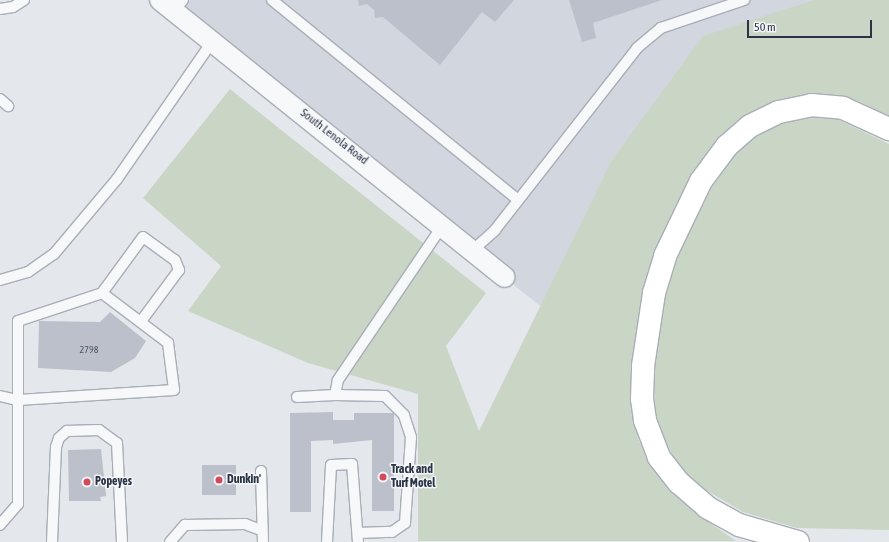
<!DOCTYPE html>
<style>
body{margin:0}
#map{position:relative;width:889px;height:542px;overflow:hidden;background:#e4e7ec;font-family:"Asap Condensed",sans-serif}
div>[style]{position:absolute}
[style*='--x']{left:calc(var(--x)*1px);top:calc(var(--y)*1px);width:calc(var(--w)*1px);rotate:calc(var(--a)*1deg)}
.built>*{inset:0;background:#d2d6de}
.green>*{inset:0;background:#c9d6c5}
.building>*{inset:0;background:#bbc0ca}
.roads{filter:drop-shadow(1px 0 #a9aeb7) drop-shadow(-1px 0 #a9aeb7) drop-shadow(0 1px #a9aeb7) drop-shadow(0 -1px #a9aeb7)}
.lane>*{height:10px;margin:-5px;padding:0 5px;transform-origin:5px;border-radius:5px;background:#f7f8fa}
.street>*{height:20px;margin:-10px;padding:0 10px;transform-origin:10px;border-radius:10px;background:#f7f8fa}
.highway>*{height:22px;margin:-11px;padding:0 11px;transform-origin:11px;border-radius:11px;background:#fff}
.dots>*{width:11px;height:11px;translate:-50% -50%;box-sizing:border-box;border:2px solid #f4f6f9;border-radius:50%}
span{translate:-50% -50%;white-space:nowrap;text-align:center;line-height:1.15;-webkit-text-stroke:3px #f4f6f9;paint-order:stroke}
.number-label{font-size:10px;color:#4f5766}
.number-label span{-webkit-text-stroke-width:0}
.street-label{font-size:12px;color:#2b3445}
.poi-label{font-size:12px;color:#2b3445;font-weight:700}
.left{translate:0 -50%;text-align:left}
.scale{position:absolute;left:747px;top:20px;width:125px;height:18px;box-sizing:border-box;border:2px solid #2b3445;border-top:0;padding-left:5px;font-size:12px;line-height:14px;white-space:nowrap;color:#2b3445;-webkit-text-stroke:3px #f4f6f9;paint-order:stroke}
</style>
<div id="map">
<div class="built">
<i style="clip-path:polygon(154px 0,889px 0,780px 47px,568px 328px)"></i>
</div>
<div class="green">
<i style="clip-path:polygon(814px 0,889px 0,889px 117px,861px 102px,814px 95px,693px 174px,675px 207px,648px 274px,633px 361px,638px 439px,652px 467px,701px 517px,736px 541px,418px 541px,418px 394px,308px 363px,188px 311px,221px 266px,143px 198px,230px 89px,486px 293px,446px 346px,479px 431px,612px 160px,703px 36px)"></i>
<i style="clip-path:polygon(804px 118px,835px 118px,889px 144px,889px 530px,797px 528px,743px 512px,694px 483px,676px 463px,655px 418px,654px 357px,661px 314px,670px 277px,698px 208px,734px 155px,755px 135px,779px 123px)"></i>
</div>
<div class="building">
<i style="clip-path:polygon(358px 0,514px 0,495px 22px,482px 12px,440px 65px,383px 17px,375px 18px,374px 10px,367px 4px,359px 6px)"></i>
<i style="clip-path:polygon(569px 0,662px 0,593px 23px,596px 38px,582px 42px)"></i>
<i style="clip-path:polygon(110px 312px,146px 341px,135px 358px,111px 372px,38px 368px,39px 321px,100px 322px)"></i>
<i style="clip-path:polygon(333px 412px,333px 420px,354px 420px,354px 413px,394px 413px,394px 511px,372px 511px,372px 440px,333px 444px,333px 440px,311px 441px,311px 512px,290px 512px,290px 413px)"></i>
<i style="clip-path:polygon(101px 449px,106px 496px,100px 497px,101px 501px,69px 501px,68px 450px)"></i>
<i style="clip-path:polygon(202px 465px,236px 465px,236px 495px,202px 495px)"></i>
</div>
<div class="roads">
<div class="lane">
<i style="--x:272;--y:0;--w:316;--a:39.1"></i>
<i style="--x:0;--y:9;--w:13;--a:-9"></i>
<i style="--x:13;--y:7;--w:13;--a:-32"></i>
<i style="--x:174;--y:11;--w:14;--a:-51"></i>
<i style="--x:0;--y:99;--w:11;--a:41"></i>
<i style="--x:473;--y:250;--w:30;--a:-42"></i>
<i style="--x:495;--y:230;--w:231;--a:-52"></i>
<i style="--x:637;--y:48;--w:31;--a:-40"></i>
<i style="--x:661;--y:28;--w:88;--a:-18.6"></i>
<i style="--x:0;--y:280;--w:29;--a:-16"></i>
<i style="--x:28;--y:272;--w:32;--a:-35"></i>
<i style="--x:54;--y:254;--w:98;--a:-50"></i>
<i style="--x:117;--y:179;--w:167;--a:-55.3"></i>
<i style="--x:102;--y:293;--w:83;--a:37.1"></i>
<i style="--x:168;--y:343;--w:47;--a:82.7"></i>
<i style="--x:174;--y:390;--w:156;--a:176.3"></i>
<i style="--x:18;--y:400;--w:79;--a:-90"></i>
<i style="--x:18;--y:321;--w:89;--a:-18.4"></i>
<i style="--x:102;--y:293;--w:69;--a:-53.8"></i>
<i style="--x:143;--y:237;--w:39;--a:36"></i>
<i style="--x:175;--y:260;--w:11;--a:68"></i>
<i style="--x:179;--y:270;--w:62;--a:126.5"></i>
<i style="--x:0;--y:396;--w:18;--a:13"></i>
<i style="--x:18;--y:400;--w:104;--a:90"></i>
<i style="--x:18;--y:504;--w:28;--a:131"></i>
<i style="--x:297;--y:397;--w:38;--a:-3"></i>
<i style="--x:261;--y:471;--w:71;--a:88.4"></i>
<i style="--x:358;--y:533;--w:34;--a:-2"></i>
<i style="--x:392;--y:532;--w:16;--a:-35"></i>
<i style="--x:405;--y:523;--w:86;--a:-86"></i>
<i style="--x:411;--y:437;--w:23;--a:-108"></i>
<i style="--x:404;--y:415;--w:27;--a:-135"></i>
<i style="--x:385;--y:396;--w:50;--a:-178.9"></i>
<i style="--x:335;--y:395;--w:15;--a:-79"></i>
<i style="--x:338;--y:380;--w:187;--a:-55.9"></i>
<i style="--x:52;--y:542;--w:95;--a:-87.6"></i>
<i style="--x:56;--y:447;--w:9;--a:-72"></i>
<i style="--x:59;--y:438;--w:11;--a:-41"></i>
<i style="--x:67;--y:431;--w:32;--a:-2"></i>
<i style="--x:99;--y:430;--w:22;--a:36"></i>
<i style="--x:117;--y:443;--w:99;--a:87.1"></i>
<i style="--x:170;--y:542;--w:23;--a:-49"></i>
<i style="--x:185;--y:525;--w:60;--a:-1"></i>
<i style="--x:245;--y:524;--w:17;--a:21"></i>
<i style="--x:327;--y:542;--w:77;--a:-87"></i>
<i style="--x:331;--y:465;--w:21;--a:-3"></i>
<i style="--x:352;--y:464;--w:78;--a:85.6"></i>
</div>
<div class="street">
<i style="--x:160;--y:0;--w:442;--a:38.8"></i>
</div>
<div class="highway">
<i style="--x:798;--y:542;--w:61;--a:-163.9"></i>
<i style="--x:739;--y:525;--w:37;--a:-151"></i>
<i style="--x:707;--y:507;--w:37;--a:-139"></i>
<i style="--x:679;--y:483;--w:33;--a:-128"></i>
<i style="--x:659;--y:457;--w:40;--a:-111"></i>
<i style="--x:645;--y:420;--w:21;--a:-98"></i>
<i style="--x:642;--y:399;--w:33;--a:-88"></i>
<i style="--x:643;--y:366;--w:74;--a:-81.4"></i>
<i style="--x:654;--y:293;--w:39;--a:-73"></i>
<i style="--x:665;--y:256;--w:83;--a:-64.4"></i>
<i style="--x:701;--y:181;--w:44;--a:-53.4"></i>
<i style="--x:727;--y:146;--w:30;--a:-41"></i>
<i style="--x:750;--y:126;--w:32;--a:-26"></i>
<i style="--x:779;--y:112;--w:33;--a:-12"></i>
<i style="--x:811;--y:105;--w:32;--a:5"></i>
<i style="--x:843;--y:108;--w:51;--a:24.5"></i>
</div>
</div>
<div class="dots">
<i style="left:383px;top:477px;background:#d1495b"></i>
<i style="left:219px;top:480px;background:#d1495b"></i>
<i style="left:87px;top:482px;background:#d1495b"></i>
</div>
<div class="number-label">
<span style="left:89px;top:350px">2798</span>
</div>
<div class="street-label">
<span style="left:334px;top:137px;rotate:38deg">South Lenola Road</span>
</div>
<div class="poi-label">
<span class="left" style="left:391px;top:477px">Track and<br>Turf Motel</span>
<span class="left" style="left:227px;top:480px">Dunkin'</span>
<span class="left" style="left:95px;top:482px">Popeyes</span>
</div>
<div class="scale">50 m</div>
</div>
